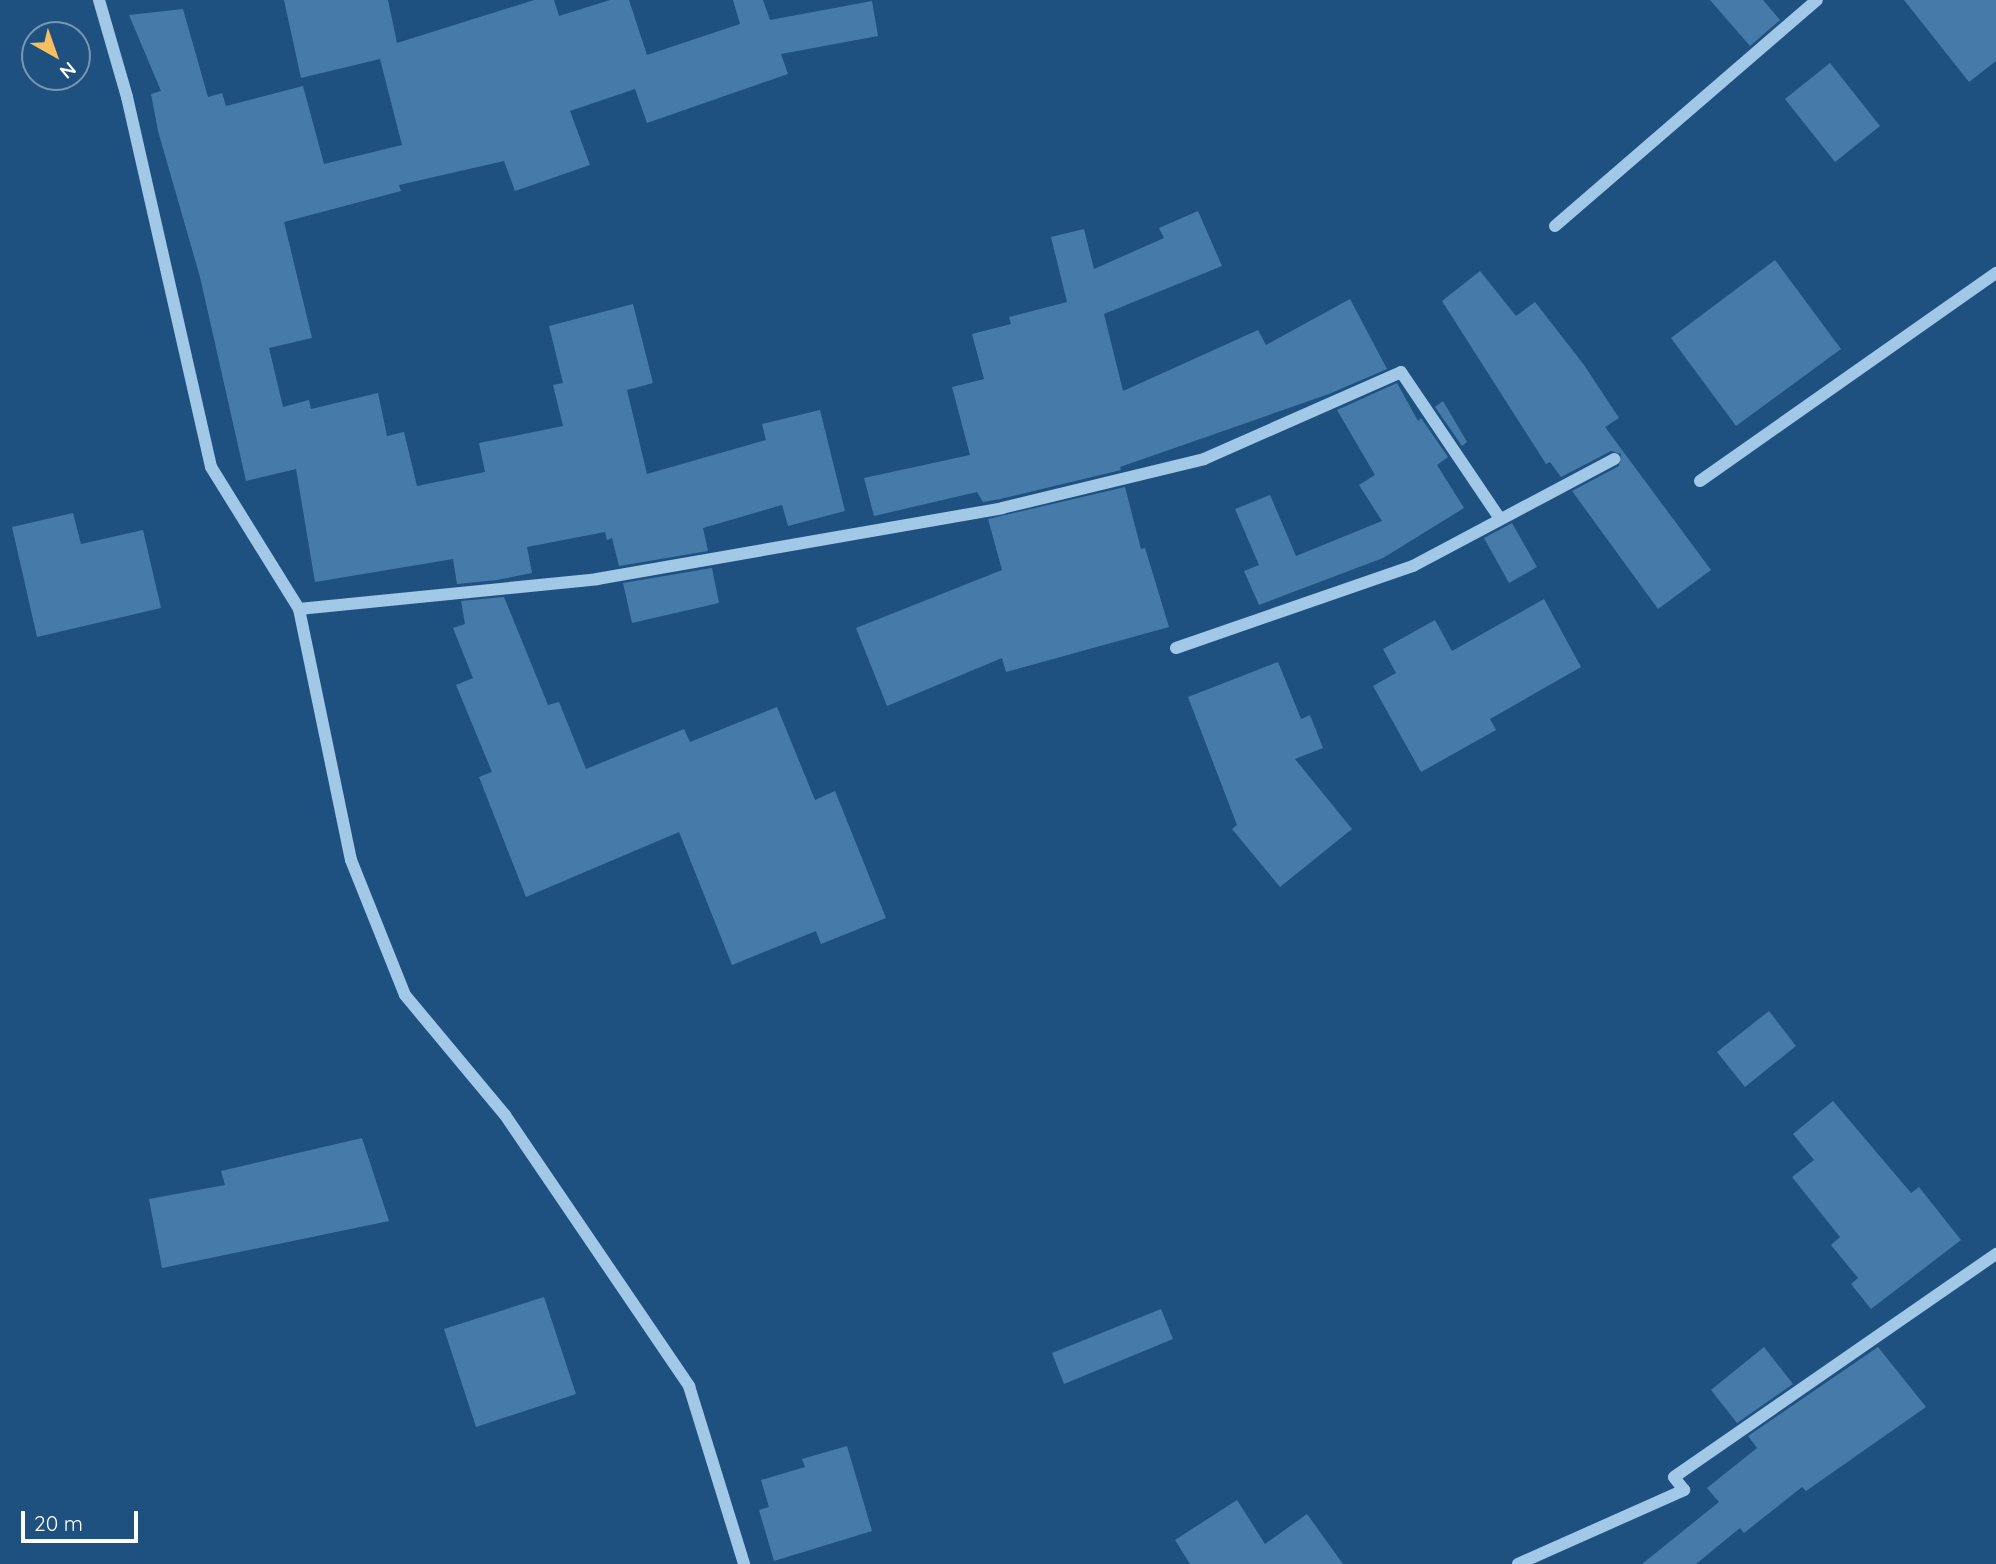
<!DOCTYPE html>
<style>
body{margin:0}
#map{position:relative;width:1996px;height:1564px;overflow:hidden;background:#1e517f;font-family:Quicksand,sans-serif}
div>[style]{position:absolute}
[style*='--x']{left:calc(var(--x)*1px);top:calc(var(--y)*1px);width:calc(var(--w)*1px);rotate:calc(var(--a)*1deg)}
.building>*{inset:0;background:#467ba9}
.minor>*{height:12px;margin:-6px;padding:0 6px;transform-origin:6px;border-radius:6px;background:#a2c8e8}
span{translate:-50% -50%;white-space:nowrap;text-align:center;line-height:1.15;-webkit-text-stroke:6px #1e517f;paint-order:stroke}
.north{position:absolute;left:21px;top:21px;width:70px;height:70px;box-sizing:border-box;background:#1e517f;border:2px solid #7897b2;border-radius:50%;rotate:140deg;font-size:19px;font-weight:700;line-height:28px;text-align:center;color:#fff}
.north::after{content:'';display:block;margin:auto;width:24px;height:32px;background:#f8bf61;clip-path:polygon(50% 0,100% 100%,50% 72%,0 100%)}
.scale{position:absolute;left:21px;top:1511px;width:117px;height:32px;box-sizing:border-box;border:4px solid #fff;border-top:0;padding-left:9px;font-size:21px;line-height:24px;white-space:nowrap;color:#fff;-webkit-text-stroke:5px #1e517f;paint-order:stroke}
</style>
<div id="map">
<div class="building">
<i style="clip-path:polygon(284px 0,388px 0,397px 43px,534px 0,554px 0,559px 16px,610px 0,629px 0,647px 55px,740px 24px,733px 0,763px 0,770px 20px,872px 1px,878px 36px,781px 54px,788px 74px,647px 123px,635px 89px,570px 111px,590px 165px,515px 191px,504px 161px,399px 185px,401px 191px,284px 222px,312px 338px,269px 348px,283px 407px,309px 400px,311px 409px,378px 393px,387px 436px,404px 432px,417px 486px,485px 472px,479px 443px,563px 426px,553px 385px,563px 383px,549px 326px,633px 304px,653px 383px,627px 390px,647px 474px,766px 440px,762px 424px,820px 410px,845px 511px,788px 526px,782px 505px,703px 528px,708px 551px,619px 566px,612px 538px,607px 540px,605px 532px,527px 547px,532px 573px,497px 580px,457px 584px,453px 559px,315px 582px,296px 469px,246px 481px,200px 277px,158px 131px,151px 94px,161px 91px,129px 15px,183px 9px,208px 97px,222px 93px,226px 106px,303px 86px,324px 164px,402px 145px,380px 59px,301px 78px)"></i>
<i style="clip-path:polygon(1710px 0,1763px 0,1780px 20px,1750px 46px)"></i>
<i style="clip-path:polygon(1904px 0,1996px 0,1996px 61px,1969px 82px)"></i>
<i style="clip-path:polygon(1830px 63px,1880px 126px,1835px 162px,1785px 99px)"></i>
<i style="clip-path:polygon(1198px 211px,1222px 266px,1104px 314px,1123px 391px,1258px 330px,1266px 345px,1350px 299px,1387px 369px,1329px 394px,1120px 467px,1121px 470px,1000px 499px,983px 502px,977px 492px,874px 516px,864px 478px,970px 455px,952px 387px,984px 379px,972px 334px,1011px 324px,1009px 317px,1067px 302px,1051px 237px,1084px 229px,1094px 269px,1164px 238px,1159px 228px)"></i>
<i style="clip-path:polygon(1775px 260px,1841px 349px,1736px 426px,1671px 338px)"></i>
<i style="clip-path:polygon(1480px 271px,1516px 316px,1535px 302px,1584px 365px,1619px 418px,1605px 427px,1711px 570px,1658px 609px,1572px 491px,1619px 466px,1621px 454px,1611px 451px,1561px 477px,1550px 462px,1546px 464px,1442px 301px)"></i>
<i style="clip-path:polygon(1397px 383px,1418px 421px,1421px 418px,1448px 457px,1437px 465px,1464px 508px,1383px 558px,1259px 605px,1244px 571px,1259px 565px,1235px 509px,1270px 495px,1296px 556px,1382px 521px,1359px 485px,1375px 475px,1337px 410px)"></i>
<i style="clip-path:polygon(1443px 401px,1467px 442px,1462px 446px,1435px 407px)"></i>
<i style="clip-path:polygon(1125px 487px,1141px 549px,1145px 548px,1169px 627px,1006px 672px,1002px 658px,887px 706px,856px 628px,1002px 570px,988px 519px)"></i>
<i style="clip-path:polygon(73px 513px,81px 544px,143px 530px,161px 608px,37px 637px,12px 527px)"></i>
<i style="clip-path:polygon(1512px 523px,1537px 567px,1509px 583px,1484px 538px)"></i>
<i style="clip-path:polygon(712px 568px,719px 603px,632px 623px,623px 583px)"></i>
<i style="clip-path:polygon(504px 597px,548px 705px,559px 702px,586px 769px,684px 729px,690px 742px,777px 707px,815px 800px,835px 791px,886px 918px,821px 944px,816px 931px,732px 965px,679px 832px,526px 897px,479px 777px,492px 772px,456px 685px,473px 678px,453px 628px,465px 624px,461px 601px)"></i>
<i style="clip-path:polygon(1544px 599px,1581px 667px,1490px 719px,1496px 730px,1421px 772px,1373px 686px,1396px 673px,1383px 649px,1435px 620px,1452px 651px)"></i>
<i style="clip-path:polygon(1278px 662px,1301px 719px,1310px 715px,1323px 748px,1295px 759px,1352px 829px,1280px 887px,1232px 829px,1237px 825px,1188px 697px)"></i>
<i style="clip-path:polygon(1769px 1011px,1796px 1046px,1745px 1087px,1717px 1052px)"></i>
<i style="clip-path:polygon(1833px 1101px,1911px 1193px,1919px 1187px,1961px 1240px,1871px 1309px,1851px 1284px,1858px 1278px,1831px 1245px,1840px 1237px,1792px 1177px,1814px 1160px,1793px 1134px)"></i>
<i style="clip-path:polygon(362px 1138px,389px 1221px,162px 1268px,149px 1199px,225px 1185px,221px 1171px)"></i>
<i style="clip-path:polygon(544px 1297px,576px 1394px,476px 1427px,444px 1329px)"></i>
<i style="clip-path:polygon(1161px 1309px,1173px 1339px,1064px 1384px,1052px 1353px)"></i>
<i style="clip-path:polygon(1764px 1347px,1793px 1384px,1737px 1423px,1711px 1390px)"></i>
<i style="clip-path:polygon(1878px 1347px,1926px 1407px,1806px 1491px,1802px 1487px,1744px 1533px,1740px 1528px,1696px 1564px,1642px 1564px,1719px 1502px,1707px 1488px,1757px 1448px,1748px 1436px)"></i>
<i style="clip-path:polygon(847px 1446px,872px 1531px,774px 1561px,759px 1510px,769px 1507px,761px 1480px,805px 1467px,802px 1459px)"></i>
<i style="clip-path:polygon(1237px 1500px,1265px 1544px,1307px 1514px,1343px 1564px,1190px 1564px,1175px 1540px)"></i>
</div>
<div class="minor">
<i style="--x:99;--y:0;--w:101;--a:73.9"></i>
<i style="--x:127;--y:97;--w:379;--a:77.2"></i>
<i style="--x:211;--y:467;--w:167;--a:58.2"></i>
<i style="--x:299;--y:609;--w:256;--a:78.3"></i>
<i style="--x:351;--y:860;--w:145;--a:68.2"></i>
<i style="--x:405;--y:995;--w:156;--a:50.2"></i>
<i style="--x:505;--y:1115;--w:328;--a:55.8"></i>
<i style="--x:689;--y:1386;--w:186;--a:72.8"></i>
<i style="--x:1555;--y:226;--w:346;--a:-40.8"></i>
<i style="--x:1700;--y:481;--w:362;--a:-35.1"></i>
<i style="--x:299;--y:609;--w:300;--a:-5.7"></i>
<i style="--x:597;--y:579;--w:411;--a:-9.9"></i>
<i style="--x:1002;--y:508;--w:208;--a:-13.6"></i>
<i style="--x:1204;--y:459;--w:215;--a:-23.8"></i>
<i style="--x:1401;--y:372;--w:177;--a:56"></i>
<i style="--x:1176;--y:648;--w:251;--a:-19.1"></i>
<i style="--x:1413;--y:566;--w:228;--a:-28"></i>
<i style="--x:1518;--y:1564;--w:182;--a:-24"></i>
<i style="--x:1684;--y:1490;--w:16;--a:-128"></i>
<i style="--x:1674;--y:1477;--w:392;--a:-34.7"></i>
</div>
<div class="north">N</div>
<div class="scale">20 m</div>
</div>
